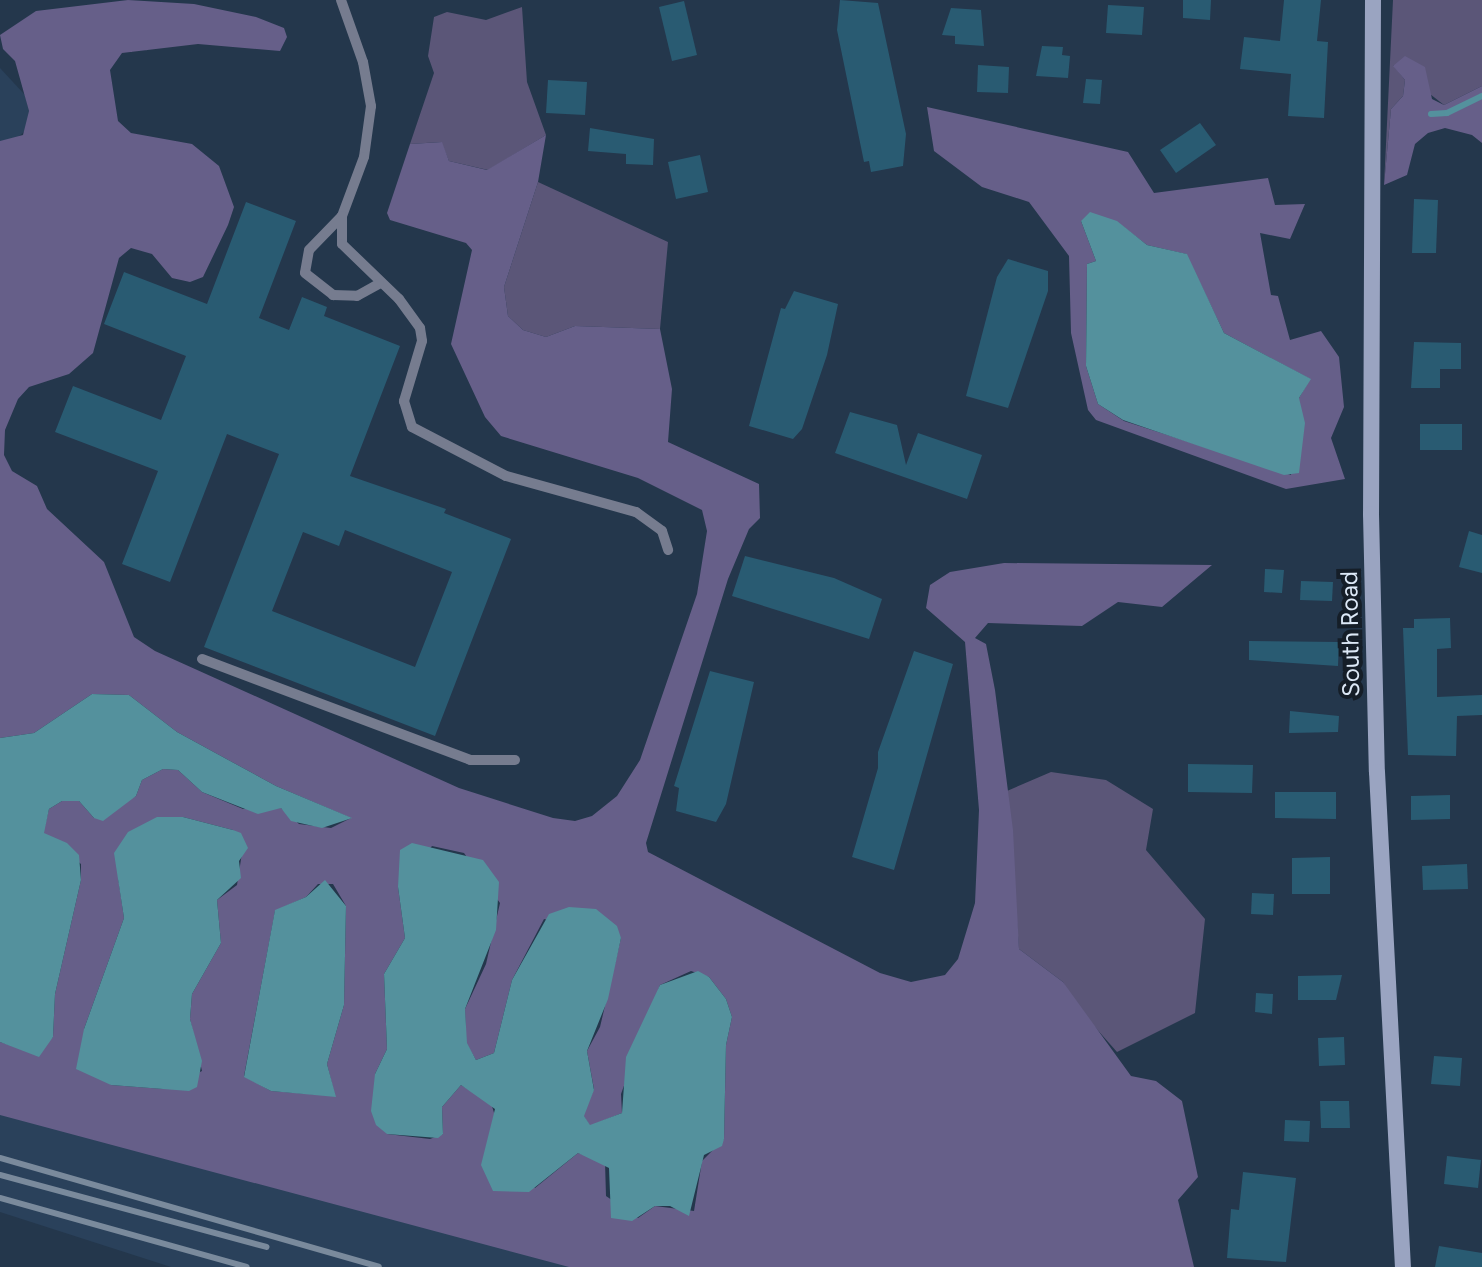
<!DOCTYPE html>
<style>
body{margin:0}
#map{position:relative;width:1482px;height:1267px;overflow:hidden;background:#24374c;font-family:Figtree,sans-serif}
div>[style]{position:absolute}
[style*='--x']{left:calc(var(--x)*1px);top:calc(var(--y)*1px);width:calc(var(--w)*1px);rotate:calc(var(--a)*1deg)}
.built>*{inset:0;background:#2a415b}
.green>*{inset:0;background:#5b5678}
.forest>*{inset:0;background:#665f89}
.water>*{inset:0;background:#54919d}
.stream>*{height:6px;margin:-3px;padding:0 3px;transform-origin:3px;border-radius:3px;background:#54919d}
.building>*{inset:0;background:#295b72}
.lane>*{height:10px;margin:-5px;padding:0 5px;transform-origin:5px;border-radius:5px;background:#767c8f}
.secondary>*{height:16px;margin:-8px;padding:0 8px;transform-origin:8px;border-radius:8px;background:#9aa4c1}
.rail>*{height:6px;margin:-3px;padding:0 3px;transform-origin:3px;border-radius:3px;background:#7a8a9c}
span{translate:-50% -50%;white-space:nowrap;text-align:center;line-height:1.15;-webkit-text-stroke:8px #151e28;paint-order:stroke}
.street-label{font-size:24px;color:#dde9f7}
</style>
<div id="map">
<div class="built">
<i style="clip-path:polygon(0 68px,25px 95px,29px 111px,28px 128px,15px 140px,0 141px)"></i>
<i style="clip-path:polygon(0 1111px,581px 1267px,171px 1267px,0 1212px)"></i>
</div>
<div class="green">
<i style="clip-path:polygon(1393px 0,1482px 0,1482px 86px,1444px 105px,1393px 65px,1405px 80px,1403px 96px,1391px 109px,1384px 185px)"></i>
<i style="clip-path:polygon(522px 7px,527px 82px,546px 135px,488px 170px,449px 161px,441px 142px,410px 144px,434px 73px,428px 56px,434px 17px,447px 12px,486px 20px)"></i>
<i style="clip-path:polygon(538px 182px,668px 242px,660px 329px,575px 326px,546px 337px,523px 330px,508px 316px,504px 287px)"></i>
<i style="clip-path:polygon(1051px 772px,1106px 780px,1153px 809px,1146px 850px,1205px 919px,1195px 1013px,1117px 1052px,1072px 1001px,1063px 982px,1019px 949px,1007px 791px)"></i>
</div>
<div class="forest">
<i style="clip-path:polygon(evenodd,128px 0,194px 4px,256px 17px,284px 28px,287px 37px,280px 51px,198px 44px,122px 53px,110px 70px,118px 121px,131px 133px,192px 144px,219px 166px,234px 207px,228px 225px,203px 277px,190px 282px,172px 278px,152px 254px,131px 248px,119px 258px,93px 353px,69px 374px,29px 387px,18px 399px,5px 430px,4px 455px,12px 471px,37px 486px,47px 509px,104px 562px,134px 637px,155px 651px,459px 788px,553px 818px,575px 821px,592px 816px,617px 796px,640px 760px,697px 594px,707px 531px,702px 510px,638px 478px,501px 436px,485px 417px,451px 344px,472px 250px,466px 243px,390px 220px,387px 213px,410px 144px,442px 142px,449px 161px,487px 170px,546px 135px,538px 182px,504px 287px,508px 316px,523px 330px,546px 337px,575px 326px,660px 329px,672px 389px,668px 442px,759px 484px,760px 518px,749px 529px,728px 579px,646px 843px,648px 852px,880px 973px,911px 982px,945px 975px,958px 959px,975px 903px,979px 810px,965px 642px,926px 608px,930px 585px,950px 572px,1004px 563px,1212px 565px,1162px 607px,1118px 602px,1082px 626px,988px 623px,975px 638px,986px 644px,995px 690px,1013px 830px,1019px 949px,1063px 982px,1131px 1076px,1156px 1081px,1182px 1101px,1198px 1177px,1178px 1200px,1194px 1267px,569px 1267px,0 1115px,0 1042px,33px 1052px,53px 1037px,55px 994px,81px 880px,81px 864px,43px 833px,49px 809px,62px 801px,79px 801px,94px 818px,136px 796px,142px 780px,163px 769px,178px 770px,202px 792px,243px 809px,281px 808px,299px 824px,331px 828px,351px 818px,276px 786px,177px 732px,129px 695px,92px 694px,34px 733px,0 738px,0 141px,23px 135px,29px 111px,15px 61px,3px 49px,0 35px,36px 11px,128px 0,183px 817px,233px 830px,242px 853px,237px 885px,217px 900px,221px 943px,192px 994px,190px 1019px,202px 1071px,164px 1089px,111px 1085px,84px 1029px,124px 918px,118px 877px,183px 817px,128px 0,432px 846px,464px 853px,500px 903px,486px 964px,465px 1009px,466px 1043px,476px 1060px,494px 1053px,512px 980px,544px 919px,621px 938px,600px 1027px,587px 1051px,594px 1089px,583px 1115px,590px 1126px,622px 1113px,621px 1094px,660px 985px,691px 971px,709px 977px,726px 999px,732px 1017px,726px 1045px,724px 1139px,702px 1161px,694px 1211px,655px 1206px,638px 1218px,606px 1196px,605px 1162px,578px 1153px,535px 1188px,488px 1143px,495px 1116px,491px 1103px,461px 1085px,442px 1107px,443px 1134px,430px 1139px,387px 1134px,375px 1074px,387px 1049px,384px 974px,405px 938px,398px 887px,432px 846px,128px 0,318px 884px,333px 884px,346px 906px,344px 1005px,327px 1064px,335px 1096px,271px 1091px,244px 1076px,275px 911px,306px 897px,318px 884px)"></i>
<i style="clip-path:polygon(1405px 56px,1425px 67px,1432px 99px,1444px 105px,1482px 86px,1482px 143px,1472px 135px,1445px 128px,1428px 133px,1415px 144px,1407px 175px,1384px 185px,1391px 109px,1403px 96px,1405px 80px,1393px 66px)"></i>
<i style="clip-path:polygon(evenodd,927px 107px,1128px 152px,1154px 193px,1268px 178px,1275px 205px,1305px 204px,1290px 239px,1260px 233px,1271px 295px,1278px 296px,1290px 340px,1321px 331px,1339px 357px,1344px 407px,1331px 438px,1345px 479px,1286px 489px,1096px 420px,1088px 410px,1071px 333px,1069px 256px,1029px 202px,982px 187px,934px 151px,927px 107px,1081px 221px,1117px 222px,1147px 245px,1186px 254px,1224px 333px,1310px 379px,1299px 398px,1291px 475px,1124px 421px,1098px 404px,1086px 366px,1087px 264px,1096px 261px,1081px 221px)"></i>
</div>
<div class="water">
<i style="clip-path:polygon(1090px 212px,1117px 221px,1147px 245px,1187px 254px,1224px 333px,1311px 379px,1299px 398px,1305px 423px,1299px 473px,1284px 475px,1123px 420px,1098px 404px,1086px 366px,1087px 264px,1096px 261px,1081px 221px)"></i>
<i style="clip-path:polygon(92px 694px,129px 695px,177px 732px,276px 786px,352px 818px,322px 828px,291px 821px,281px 808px,258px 814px,202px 792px,178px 770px,163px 769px,142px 780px,136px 796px,103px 821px,94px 818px,79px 801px,62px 801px,49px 809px,44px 833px,67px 843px,79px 855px,81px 880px,55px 994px,53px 1037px,39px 1057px,0 1042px,0 738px,34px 733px)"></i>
<i style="clip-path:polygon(157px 817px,183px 817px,233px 830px,241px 833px,248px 848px,239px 861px,241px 878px,217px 900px,221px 943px,192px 994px,190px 1019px,202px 1061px,197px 1087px,189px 1091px,111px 1085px,76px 1069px,84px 1029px,124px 918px,114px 853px,128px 832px)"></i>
<i style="clip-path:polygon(412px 843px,483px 860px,499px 882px,496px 930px,465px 1009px,467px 1043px,476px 1060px,494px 1053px,512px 980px,549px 914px,569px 907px,596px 909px,617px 926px,621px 938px,608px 999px,587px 1051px,594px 1090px,584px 1116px,590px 1125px,622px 1113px,626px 1057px,660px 985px,698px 971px,709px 977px,726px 999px,732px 1017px,726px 1045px,724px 1139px,722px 1146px,704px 1155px,689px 1216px,670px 1206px,655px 1206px,632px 1221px,611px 1218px,609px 1168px,578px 1153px,529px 1192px,493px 1191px,481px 1165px,495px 1109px,461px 1085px,442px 1107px,443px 1134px,438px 1138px,387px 1134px,376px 1125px,371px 1111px,375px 1074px,387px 1049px,384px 974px,405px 938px,398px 887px,400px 850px)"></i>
<i style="clip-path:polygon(325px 880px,346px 906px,344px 1005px,327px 1064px,336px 1097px,271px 1091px,244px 1077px,275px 910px,306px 897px)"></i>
</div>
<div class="stream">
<i style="--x:1431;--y:114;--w:16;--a:-4"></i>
<i style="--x:1447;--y:113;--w:39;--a:-26"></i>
</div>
<div class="building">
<i style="clip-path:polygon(840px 0,878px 3px,906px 134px,903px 166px,871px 172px,869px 161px,864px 162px,837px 30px)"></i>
<i style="clip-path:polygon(1183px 0,1211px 0,1210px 20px,1183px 18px)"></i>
<i style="clip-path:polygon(1284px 0,1321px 0,1317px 41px,1328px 42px,1324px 118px,1288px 116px,1291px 74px,1240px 69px,1244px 37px,1280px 41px)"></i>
<i style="clip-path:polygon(684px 1px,697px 55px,672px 61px,659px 7px)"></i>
<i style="clip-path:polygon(1108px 5px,1144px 7px,1142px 35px,1106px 33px)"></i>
<i style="clip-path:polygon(951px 8px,981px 10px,984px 46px,955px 44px,955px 36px,942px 35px)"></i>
<i style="clip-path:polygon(1042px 46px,1063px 47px,1062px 55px,1070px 56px,1068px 78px,1036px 76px)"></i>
<i style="clip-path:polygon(978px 65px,1009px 67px,1008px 93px,977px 92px)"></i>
<i style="clip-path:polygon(1086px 79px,1102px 80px,1100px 104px,1083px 103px)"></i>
<i style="clip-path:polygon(548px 80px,587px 82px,585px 115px,546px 113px)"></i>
<i style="clip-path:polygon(1200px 123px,1216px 145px,1176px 173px,1160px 150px)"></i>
<i style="clip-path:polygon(590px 128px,654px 139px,653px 165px,626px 164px,626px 154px,588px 151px)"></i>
<i style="clip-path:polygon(700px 155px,708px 192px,676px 199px,668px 162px)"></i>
<i style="clip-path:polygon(1414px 199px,1438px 200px,1436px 253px,1412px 253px)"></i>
<i style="clip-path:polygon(evenodd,246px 202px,296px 221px,259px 318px,289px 330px,302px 297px,327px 307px,324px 316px,400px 346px,350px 476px,446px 509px,444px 513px,511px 539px,435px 736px,204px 647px,279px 454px,227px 434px,170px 582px,122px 564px,158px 471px,55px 432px,73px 386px,161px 420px,186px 356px,104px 324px,124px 272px,207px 304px,246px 202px,345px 530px,452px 572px,415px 667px,272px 611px,303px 532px,339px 546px,345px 530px)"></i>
<i style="clip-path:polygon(1008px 259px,1048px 271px,1048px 291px,1008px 408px,966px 396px,997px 277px)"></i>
<i style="clip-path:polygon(794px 291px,838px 304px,827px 355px,802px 429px,793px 439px,749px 426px,781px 308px,785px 309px)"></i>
<i style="clip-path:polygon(1414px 342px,1461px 343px,1461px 369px,1440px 369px,1440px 388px,1411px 388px)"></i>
<i style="clip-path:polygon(850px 412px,897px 425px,906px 465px,918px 433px,982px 455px,967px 499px,835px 453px)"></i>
<i style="clip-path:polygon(1420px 424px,1462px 424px,1462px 450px,1420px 450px)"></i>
<i style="clip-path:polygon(1469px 531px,1482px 535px,1482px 573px,1459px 567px)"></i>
<i style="clip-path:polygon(745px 556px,834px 578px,882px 599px,869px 639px,732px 596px)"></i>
<i style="clip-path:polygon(1265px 569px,1284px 570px,1282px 593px,1264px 592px)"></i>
<i style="clip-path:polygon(1301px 581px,1333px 582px,1332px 601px,1300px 600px)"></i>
<i style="clip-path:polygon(1450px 618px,1451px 648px,1437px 649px,1437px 697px,1482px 695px,1482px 715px,1457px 716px,1456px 756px,1408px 755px,1403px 628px,1414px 628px,1414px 619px)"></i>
<i style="clip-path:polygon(1249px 641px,1339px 642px,1338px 666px,1249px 660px)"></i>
<i style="clip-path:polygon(914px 651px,953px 664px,894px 870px,852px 857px,878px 768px,878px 752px)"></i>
<i style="clip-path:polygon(710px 671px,754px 682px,726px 804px,716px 822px,676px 811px,679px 788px,674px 786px)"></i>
<i style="clip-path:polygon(1290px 711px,1339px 716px,1338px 732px,1289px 733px)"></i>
<i style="clip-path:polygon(1188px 764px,1253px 765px,1252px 793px,1188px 792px)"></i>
<i style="clip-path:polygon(1275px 792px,1336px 792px,1336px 819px,1275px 818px)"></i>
<i style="clip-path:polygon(1450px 795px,1450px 819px,1411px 820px,1411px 796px)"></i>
<i style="clip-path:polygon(1330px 857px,1330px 894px,1292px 894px,1292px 858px)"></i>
<i style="clip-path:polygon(1467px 864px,1468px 889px,1423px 890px,1422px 866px)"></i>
<i style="clip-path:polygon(1252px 893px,1274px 894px,1273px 915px,1251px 914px)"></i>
<i style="clip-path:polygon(1342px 975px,1336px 1000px,1298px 1000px,1298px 976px)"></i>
<i style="clip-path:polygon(1256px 993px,1273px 994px,1272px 1014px,1255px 1012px)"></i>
<i style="clip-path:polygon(1344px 1037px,1345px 1065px,1319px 1066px,1318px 1038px)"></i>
<i style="clip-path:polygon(1434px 1056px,1462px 1058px,1460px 1086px,1431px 1084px)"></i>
<i style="clip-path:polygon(1320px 1101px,1349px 1101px,1350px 1128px,1321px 1128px)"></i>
<i style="clip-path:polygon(1285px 1120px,1310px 1121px,1309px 1142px,1284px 1141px)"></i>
<i style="clip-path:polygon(1447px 1156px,1481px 1160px,1478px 1188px,1444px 1184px)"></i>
<i style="clip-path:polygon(1243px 1172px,1296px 1178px,1286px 1262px,1227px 1258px,1231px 1209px,1239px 1210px)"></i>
<i style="clip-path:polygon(1439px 1246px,1482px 1253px,1482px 1267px,1435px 1267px)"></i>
</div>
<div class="lane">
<i style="--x:341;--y:0;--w:66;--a:70.5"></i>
<i style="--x:363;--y:62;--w:45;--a:79.7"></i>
<i style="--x:371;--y:106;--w:51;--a:97.8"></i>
<i style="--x:364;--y:157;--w:63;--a:110.4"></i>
<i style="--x:342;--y:216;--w:28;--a:90"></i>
<i style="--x:342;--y:244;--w:79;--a:44"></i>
<i style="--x:399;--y:299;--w:36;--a:54"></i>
<i style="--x:420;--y:328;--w:13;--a:81"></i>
<i style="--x:422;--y:341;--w:63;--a:106.7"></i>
<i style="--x:404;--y:401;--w:27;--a:73"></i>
<i style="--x:412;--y:427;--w:106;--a:27.5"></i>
<i style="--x:506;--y:476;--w:135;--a:15.5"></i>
<i style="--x:636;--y:512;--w:32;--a:36"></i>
<i style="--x:662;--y:531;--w:20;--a:72"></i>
<i style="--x:342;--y:216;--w:47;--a:134.1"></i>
<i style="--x:309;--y:250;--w:23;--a:100"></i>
<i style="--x:305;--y:273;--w:36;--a:38"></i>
<i style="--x:333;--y:295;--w:24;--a:2"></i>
<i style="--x:357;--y:296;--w:25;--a:-29"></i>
<i style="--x:202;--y:659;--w:286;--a:20.6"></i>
<i style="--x:470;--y:760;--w:45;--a:0"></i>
</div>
<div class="secondary">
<i style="--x:1373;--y:0;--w:514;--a:90.22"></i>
<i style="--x:1371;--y:514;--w:258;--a:88.7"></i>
<i style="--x:1377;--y:772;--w:496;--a:87"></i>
</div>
<div class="rail">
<i style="--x:0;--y:1158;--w:394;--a:16"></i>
<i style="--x:0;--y:1175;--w:276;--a:15.1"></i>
<i style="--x:0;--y:1198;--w:256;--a:15.6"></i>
</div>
<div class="street-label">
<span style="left:1350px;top:634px;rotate:-91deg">South Road</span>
</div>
</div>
